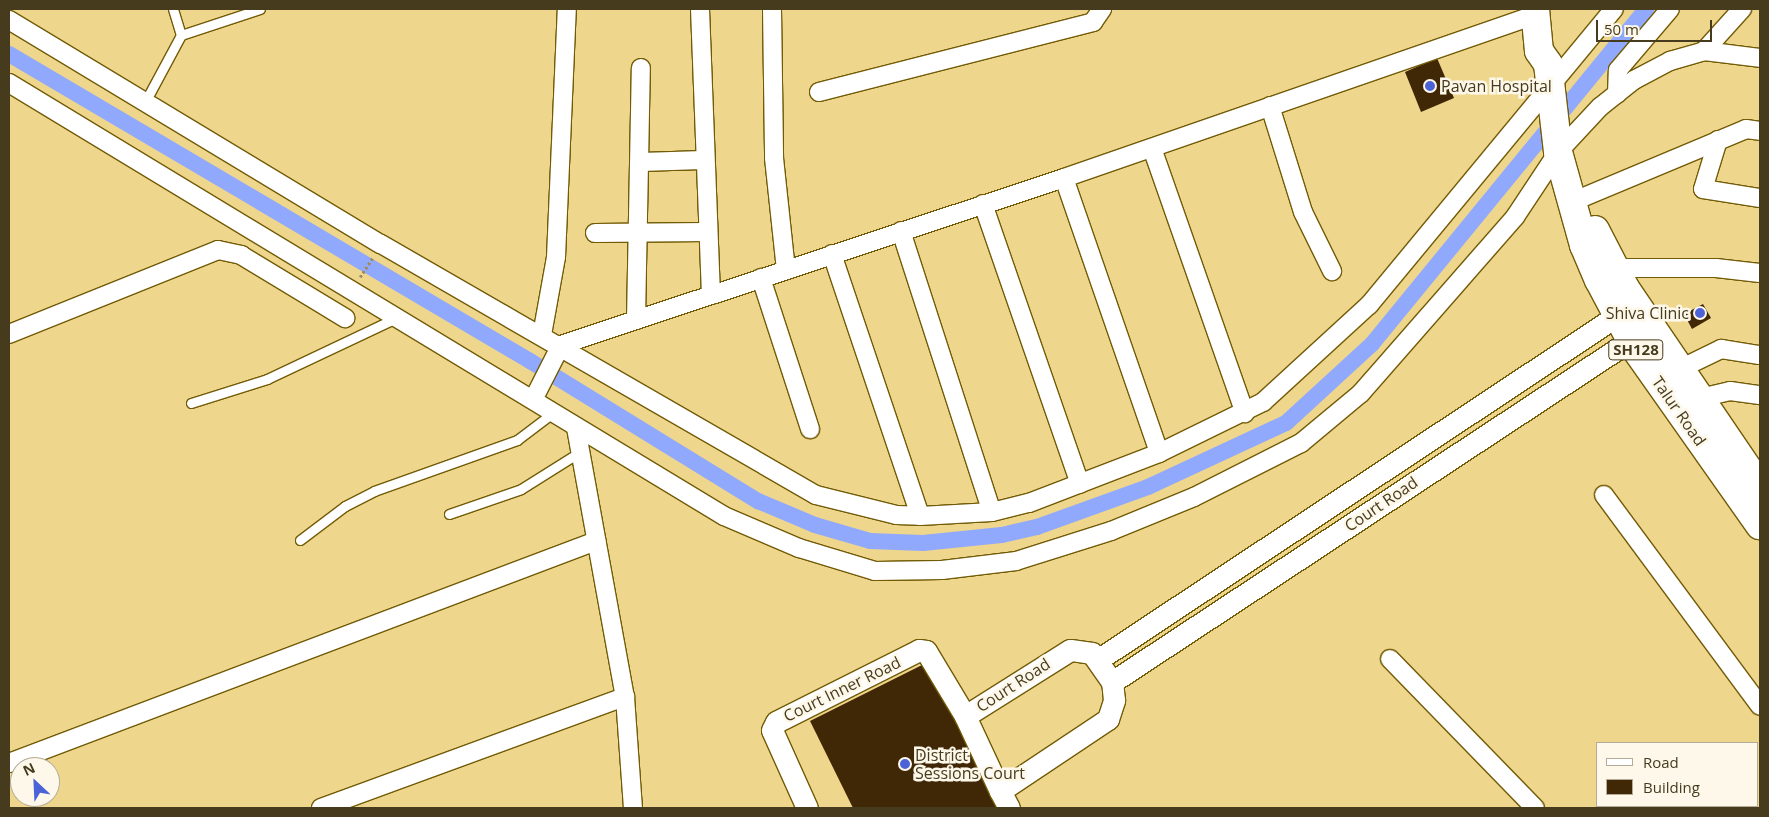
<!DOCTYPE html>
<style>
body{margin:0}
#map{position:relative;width:1769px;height:817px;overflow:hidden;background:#efd68d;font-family:"Open Sans",sans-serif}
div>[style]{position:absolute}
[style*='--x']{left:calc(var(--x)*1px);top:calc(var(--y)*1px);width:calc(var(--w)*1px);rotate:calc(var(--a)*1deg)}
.canal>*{height:16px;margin:-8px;padding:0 8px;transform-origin:8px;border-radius:8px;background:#91a9fc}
.building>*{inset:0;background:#402807}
.path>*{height:2.5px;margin-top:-1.25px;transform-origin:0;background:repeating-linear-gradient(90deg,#9d8a56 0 2.5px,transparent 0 5px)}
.roads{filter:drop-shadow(1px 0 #725b06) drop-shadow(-1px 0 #725b06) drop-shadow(0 1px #725b06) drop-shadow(0 -1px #725b06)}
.service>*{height:9px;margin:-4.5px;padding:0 4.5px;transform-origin:4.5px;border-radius:4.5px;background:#fff}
.minor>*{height:18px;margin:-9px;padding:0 9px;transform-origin:9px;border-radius:9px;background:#fff}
.tertiary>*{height:21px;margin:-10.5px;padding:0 10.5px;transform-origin:10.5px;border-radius:10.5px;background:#fff}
.primary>*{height:28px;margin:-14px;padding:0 14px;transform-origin:14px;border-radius:14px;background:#fff}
.dots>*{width:14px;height:14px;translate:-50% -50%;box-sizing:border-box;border:2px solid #fdf8ea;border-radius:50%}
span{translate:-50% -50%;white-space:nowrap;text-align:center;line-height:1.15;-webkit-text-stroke:5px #fdf8ea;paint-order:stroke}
.shield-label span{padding:1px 4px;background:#fdf8ea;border:1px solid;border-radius:4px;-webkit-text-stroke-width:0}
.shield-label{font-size:15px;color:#463b1d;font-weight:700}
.poi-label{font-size:16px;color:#463b1d}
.left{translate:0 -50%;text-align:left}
.right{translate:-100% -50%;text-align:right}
.street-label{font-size:16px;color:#463b1d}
.frame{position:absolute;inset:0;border:10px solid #463b1d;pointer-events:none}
.legend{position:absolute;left:1596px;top:742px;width:162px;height:65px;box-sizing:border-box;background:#fdf8ea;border:1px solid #b4ac98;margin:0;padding:6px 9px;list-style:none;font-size:15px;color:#463b1d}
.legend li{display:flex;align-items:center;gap:10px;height:25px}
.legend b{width:25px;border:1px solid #b4ac98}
.north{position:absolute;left:10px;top:757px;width:50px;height:50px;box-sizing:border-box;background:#fdf8ea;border:1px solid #b4ac98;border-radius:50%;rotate:335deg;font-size:14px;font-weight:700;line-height:20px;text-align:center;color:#463b1d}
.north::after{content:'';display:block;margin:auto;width:18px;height:22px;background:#4c63d8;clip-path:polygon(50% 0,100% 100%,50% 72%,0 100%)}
.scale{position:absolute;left:1596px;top:20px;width:116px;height:22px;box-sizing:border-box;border:2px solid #463b1d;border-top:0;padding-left:6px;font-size:15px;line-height:18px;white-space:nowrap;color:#463b1d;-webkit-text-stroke:4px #fdf8ea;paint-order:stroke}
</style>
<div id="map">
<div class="canal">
<i style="--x:9;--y:54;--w:605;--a:30.51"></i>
<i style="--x:530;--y:361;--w:268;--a:31.6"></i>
<i style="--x:758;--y:501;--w:62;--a:22.8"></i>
<i style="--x:815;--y:525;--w:57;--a:16.2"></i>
<i style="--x:870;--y:541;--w:53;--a:2.2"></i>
<i style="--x:923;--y:543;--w:79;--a:-5.8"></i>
<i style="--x:1002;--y:535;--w:36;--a:-13"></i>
<i style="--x:1037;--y:527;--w:118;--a:-19.8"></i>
<i style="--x:1148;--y:487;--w:152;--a:-24.9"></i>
<i style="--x:1286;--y:423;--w:117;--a:-42.6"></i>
<i style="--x:1372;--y:344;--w:433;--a:-50.7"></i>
</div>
<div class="building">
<i style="clip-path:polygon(1437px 58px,1454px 98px,1421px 112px,1405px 72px)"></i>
<i style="clip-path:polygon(1703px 304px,1711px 318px,1692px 329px,1684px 314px)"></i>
<i style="clip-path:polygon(928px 662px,1000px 808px,853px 808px,810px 721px)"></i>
</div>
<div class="path">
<i style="--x:360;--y:277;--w:24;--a:-57"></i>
</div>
<div class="roads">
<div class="service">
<i style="--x:173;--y:9;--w:27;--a:73"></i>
<i style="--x:145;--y:102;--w:76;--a:-61.8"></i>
<i style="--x:181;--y:35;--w:83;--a:-18.2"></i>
<i style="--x:191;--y:403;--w:80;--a:-17.5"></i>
<i style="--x:267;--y:379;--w:143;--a:-25.3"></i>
<i style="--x:449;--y:514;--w:76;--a:-19.1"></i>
<i style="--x:521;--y:489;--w:70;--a:-32.1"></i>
<i style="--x:300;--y:540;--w:56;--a:-37.1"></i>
<i style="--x:345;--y:506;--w:33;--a:-27"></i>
<i style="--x:374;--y:491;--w:152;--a:-19.6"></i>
<i style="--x:517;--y:440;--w:46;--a:-37.1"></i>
</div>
<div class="minor">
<i style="--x:700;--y:9;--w:286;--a:87.8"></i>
<i style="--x:772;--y:9;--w:149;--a:89.2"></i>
<i style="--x:774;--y:158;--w:113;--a:83.9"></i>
<i style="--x:9;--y:20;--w:434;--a:31.1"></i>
<i style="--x:381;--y:244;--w:502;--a:29.99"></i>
<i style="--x:816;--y:495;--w:82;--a:14"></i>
<i style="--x:896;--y:515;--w:24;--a:2"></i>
<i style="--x:920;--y:516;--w:72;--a:-3.2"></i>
<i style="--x:992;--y:512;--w:38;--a:-14"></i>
<i style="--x:1029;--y:503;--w:139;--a:-21"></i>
<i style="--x:1159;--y:453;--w:116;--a:-26.1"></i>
<i style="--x:1263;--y:402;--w:144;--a:-42.5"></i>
<i style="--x:1369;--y:305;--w:384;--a:-50.4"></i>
<i style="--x:1704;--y:51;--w:57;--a:-47.9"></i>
<i style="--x:9;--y:83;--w:836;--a:31.2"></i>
<i style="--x:724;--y:516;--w:82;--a:23.1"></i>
<i style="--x:799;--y:548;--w:79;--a:16.8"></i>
<i style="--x:875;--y:571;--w:67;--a:-0.9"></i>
<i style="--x:942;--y:570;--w:75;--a:-6.9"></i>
<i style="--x:1016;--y:561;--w:100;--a:-17.5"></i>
<i style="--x:1111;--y:531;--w:90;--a:-22.3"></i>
<i style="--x:1194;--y:497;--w:120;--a:-26.8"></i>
<i style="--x:1301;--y:443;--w:78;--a:-39.8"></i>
<i style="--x:1361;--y:393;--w:234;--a:-48.8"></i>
<i style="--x:1515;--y:217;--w:78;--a:-56.5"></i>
<i style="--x:1558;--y:152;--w:62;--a:-47"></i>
<i style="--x:1600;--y:107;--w:43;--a:-38.5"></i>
<i style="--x:1634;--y:80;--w:41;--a:-27.8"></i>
<i style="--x:1670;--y:61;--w:35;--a:-16"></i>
<i style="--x:1704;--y:51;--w:56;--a:7.1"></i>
<i style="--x:819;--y:92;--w:283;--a:-14.3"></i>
<i style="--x:1093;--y:22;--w:16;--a:-55"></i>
<i style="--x:1617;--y:94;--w:24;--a:-88"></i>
<i style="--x:1618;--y:70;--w:80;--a:-49.6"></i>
<i style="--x:1270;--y:106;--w:111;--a:72.7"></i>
<i style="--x:1303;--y:212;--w:66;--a:63.8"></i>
<i style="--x:1718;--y:140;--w:51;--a:107"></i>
<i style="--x:1703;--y:189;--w:58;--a:9"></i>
<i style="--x:1152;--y:148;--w:281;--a:70.7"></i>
<i style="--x:641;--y:162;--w:62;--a:-1.8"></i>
<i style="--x:1064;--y:178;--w:291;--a:70.9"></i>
<i style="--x:1579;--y:199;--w:181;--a:-22.7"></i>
<i style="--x:1746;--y:129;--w:14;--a:8"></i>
<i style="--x:983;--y:204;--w:296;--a:70.9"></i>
<i style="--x:901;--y:231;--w:295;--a:72.1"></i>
<i style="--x:595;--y:233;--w:112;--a:-0.5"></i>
<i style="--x:832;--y:254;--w:276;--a:71.4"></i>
<i style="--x:1615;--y:268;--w:101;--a:0"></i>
<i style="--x:1716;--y:268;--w:44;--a:6.5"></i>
<i style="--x:761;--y:278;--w:159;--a:72"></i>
<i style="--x:636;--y:320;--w:252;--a:-88.9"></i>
<i style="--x:9;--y:334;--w:225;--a:-21.9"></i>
<i style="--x:218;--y:250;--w:24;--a:12"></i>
<i style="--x:241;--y:255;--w:122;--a:31.2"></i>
<i style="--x:542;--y:335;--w:79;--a:-79.8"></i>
<i style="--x:556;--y:257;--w:248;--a:-87.5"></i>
<i style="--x:1680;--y:369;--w:46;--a:-26"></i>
<i style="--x:1721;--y:349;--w:39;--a:9"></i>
<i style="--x:534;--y:398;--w:59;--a:-63"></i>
<i style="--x:561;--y:345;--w:530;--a:-18.37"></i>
<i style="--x:1064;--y:178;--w:499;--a:-19.1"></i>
<i style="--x:1700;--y:398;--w:31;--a:-13"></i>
<i style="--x:1730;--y:391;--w:30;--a:8"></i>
<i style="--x:576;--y:428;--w:273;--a:79.7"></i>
<i style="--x:625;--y:697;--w:111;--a:85.9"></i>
<i style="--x:1604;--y:495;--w:262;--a:53.5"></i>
<i style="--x:1390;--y:659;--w:208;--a:45.8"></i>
<i style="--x:9;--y:763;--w:628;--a:-20.72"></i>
<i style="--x:321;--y:808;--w:324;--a:-20.1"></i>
</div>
<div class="tertiary">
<i style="--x:1099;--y:659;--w:637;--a:-33.54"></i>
<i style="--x:1112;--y:682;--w:35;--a:-125"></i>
<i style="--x:1092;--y:653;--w:22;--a:-172"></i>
<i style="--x:1070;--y:650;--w:124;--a:147.8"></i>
<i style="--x:965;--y:716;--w:83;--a:65"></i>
<i style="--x:1000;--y:791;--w:130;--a:-33.7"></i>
<i style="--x:1108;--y:719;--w:20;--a:-72"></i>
<i style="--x:1114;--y:700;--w:18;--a:-96"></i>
<i style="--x:1112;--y:682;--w:636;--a:-33.39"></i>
<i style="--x:1000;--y:791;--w:19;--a:62"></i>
<i style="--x:807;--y:808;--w:85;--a:-114.2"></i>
<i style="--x:772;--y:730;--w:9;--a:-63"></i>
<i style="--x:776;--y:722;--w:160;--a:-26.7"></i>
<i style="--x:919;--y:650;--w:7;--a:8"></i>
<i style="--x:926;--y:651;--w:76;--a:59"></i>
</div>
<div class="primary">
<i style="--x:1535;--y:9;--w:42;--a:84.6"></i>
<i style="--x:1539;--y:51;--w:16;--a:55"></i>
<i style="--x:1548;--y:64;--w:89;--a:83.5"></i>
<i style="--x:1558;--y:152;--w:97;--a:74.4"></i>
<i style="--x:1584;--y:245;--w:38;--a:67"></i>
<i style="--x:1599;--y:280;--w:77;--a:62.1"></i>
<i style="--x:1635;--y:348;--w:217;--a:54.8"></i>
<i style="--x:1595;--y:230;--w:65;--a:62.7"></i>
<i style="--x:1625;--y:288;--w:240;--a:55.8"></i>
</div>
</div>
<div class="dots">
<i style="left:1430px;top:86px;background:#4c63d8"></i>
<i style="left:1700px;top:313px;background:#4c63d8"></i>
<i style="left:905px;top:764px;background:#4c63d8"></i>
</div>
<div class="shield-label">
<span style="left:1636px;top:350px">SH128</span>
</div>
<div class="poi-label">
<span class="left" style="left:1441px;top:86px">Pavan Hospital</span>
<span class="right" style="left:1689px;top:313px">Shiva Clinic</span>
<span class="left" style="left:915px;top:764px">District<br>Sessions Court</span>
</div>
<div class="street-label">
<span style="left:1679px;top:411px;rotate:55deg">Talur Road</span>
<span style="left:1381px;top:504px;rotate:-34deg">Court Road</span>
<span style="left:1013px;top:685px;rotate:-33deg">Court Road</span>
<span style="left:842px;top:689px;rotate:-26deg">Court Inner Road</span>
</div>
<div class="frame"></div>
<ul class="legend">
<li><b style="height:6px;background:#fff"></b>Road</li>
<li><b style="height:14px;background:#402807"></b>Building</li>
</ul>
<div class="north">N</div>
<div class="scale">50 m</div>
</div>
